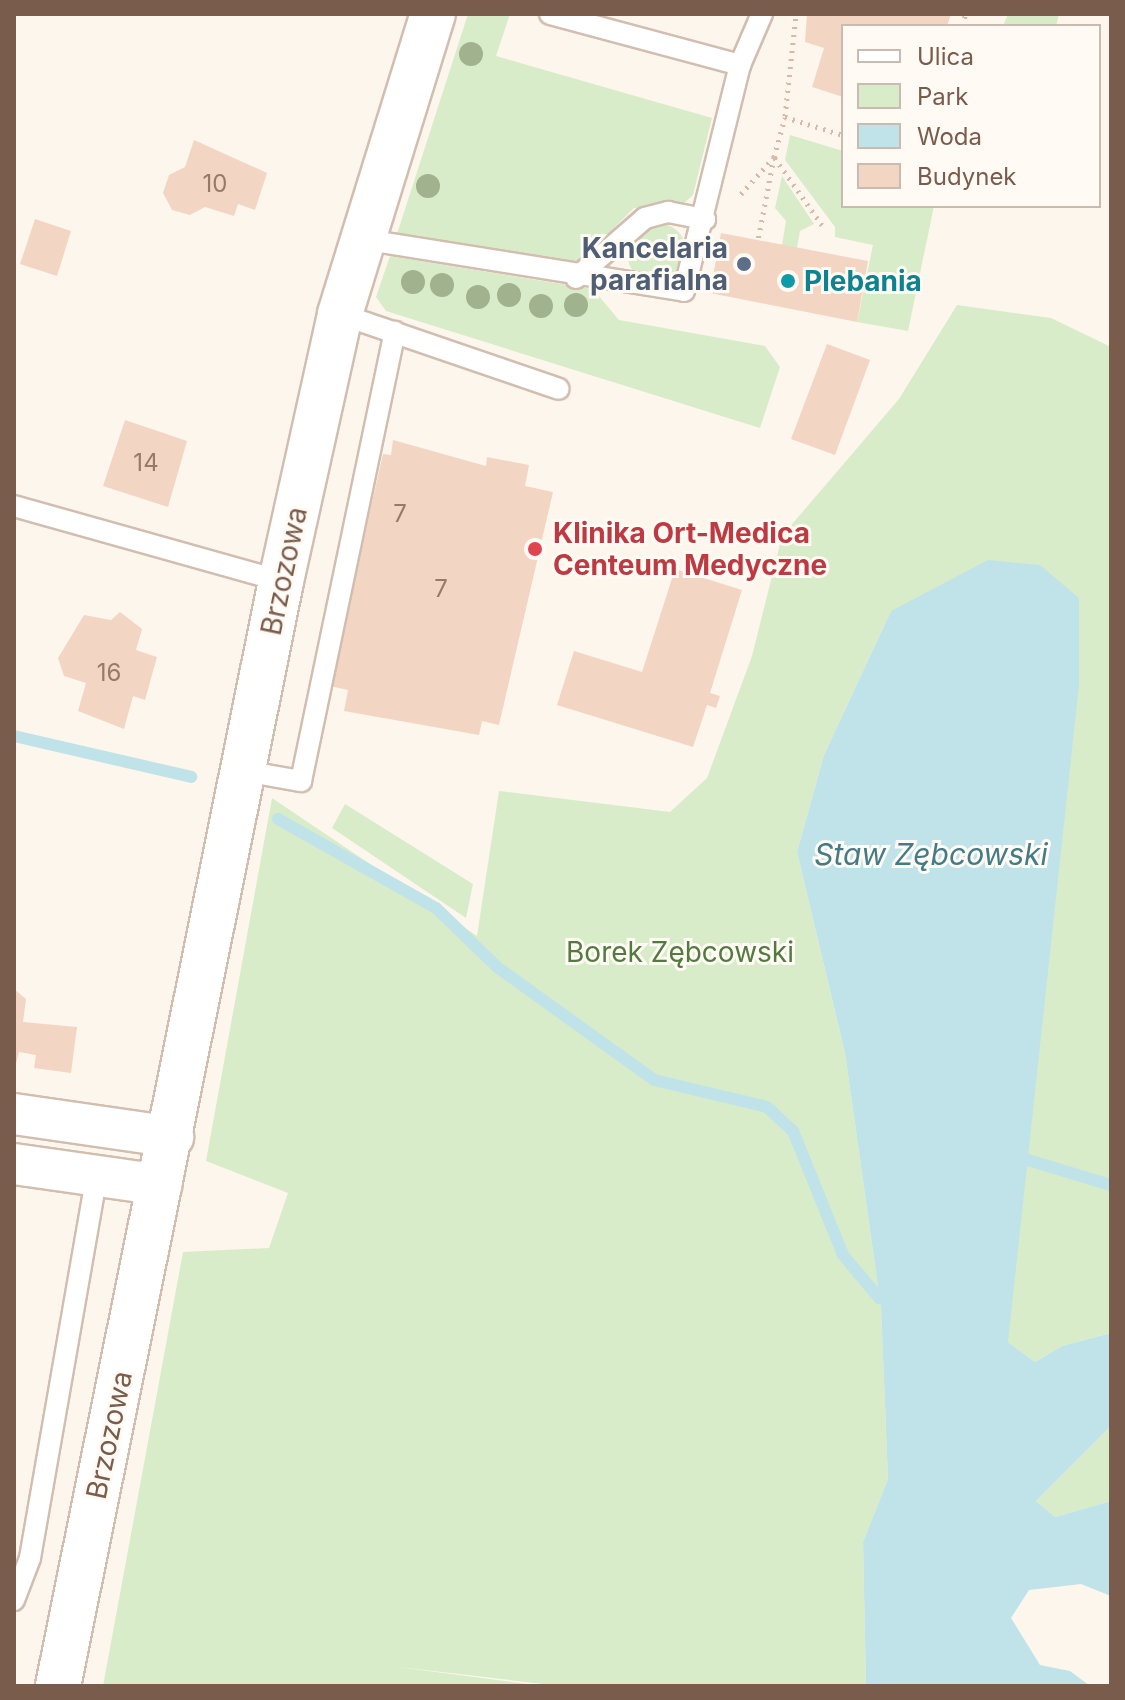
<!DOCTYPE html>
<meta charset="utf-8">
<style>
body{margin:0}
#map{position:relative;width:1125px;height:1700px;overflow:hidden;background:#fdf6ec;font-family:Inter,sans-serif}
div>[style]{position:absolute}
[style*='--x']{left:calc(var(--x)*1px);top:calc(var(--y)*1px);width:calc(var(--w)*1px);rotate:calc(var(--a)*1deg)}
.green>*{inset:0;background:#d8ecc9}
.round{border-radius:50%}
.water>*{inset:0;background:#bfe3e8}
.stream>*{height:12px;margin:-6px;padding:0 6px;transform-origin:6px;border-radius:6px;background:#bfe3e8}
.building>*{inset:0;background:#f3d5c3}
.path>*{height:5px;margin-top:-2.5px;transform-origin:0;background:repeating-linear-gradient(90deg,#d9b8a5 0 2px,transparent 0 8px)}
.roads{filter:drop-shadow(2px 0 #d1beb0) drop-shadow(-2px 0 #d1beb0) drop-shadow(0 2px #d1beb0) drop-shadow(0 -2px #d1beb0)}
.lane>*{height:20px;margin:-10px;padding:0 10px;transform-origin:10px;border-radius:10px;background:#fff}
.street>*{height:40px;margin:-20px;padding:0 20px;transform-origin:20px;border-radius:20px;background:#fff}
.secondary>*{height:44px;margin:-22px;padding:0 22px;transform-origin:22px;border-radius:22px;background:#fff}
.trees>*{width:24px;height:24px;margin:-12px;border-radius:50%;background:#a0b28e}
.dots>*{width:22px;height:22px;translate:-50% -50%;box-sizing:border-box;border:4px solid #fffaf3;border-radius:50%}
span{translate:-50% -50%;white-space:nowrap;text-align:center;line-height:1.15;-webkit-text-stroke:6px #fffaf3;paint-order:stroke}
.number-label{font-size:24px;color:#987a6a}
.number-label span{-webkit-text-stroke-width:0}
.service-label{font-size:28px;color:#4e5e75;font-weight:700}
.right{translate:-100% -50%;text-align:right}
.culture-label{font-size:28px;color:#0d838f;font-weight:700}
.left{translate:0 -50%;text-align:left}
.health-label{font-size:28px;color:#be3a42;font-weight:700}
.street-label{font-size:28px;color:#7a5c4d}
.park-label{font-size:28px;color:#537a41}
.water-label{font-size:30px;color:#437c86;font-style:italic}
.frame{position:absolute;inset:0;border:16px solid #7a5c4d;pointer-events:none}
.legend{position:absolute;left:841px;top:24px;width:260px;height:184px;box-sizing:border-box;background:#fffaf3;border:2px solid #cabbb1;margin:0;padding:10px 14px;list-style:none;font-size:24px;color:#7a5c4d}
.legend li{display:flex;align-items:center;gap:16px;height:40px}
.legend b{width:40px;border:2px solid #cabbb1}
</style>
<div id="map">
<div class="green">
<i style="clip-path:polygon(468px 14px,510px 14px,496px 56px,712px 118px,693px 195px,683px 204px,634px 208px,575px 266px,396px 237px)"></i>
<i style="clip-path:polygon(1008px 14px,1059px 14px,1056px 26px,1003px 26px)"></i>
<i style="clip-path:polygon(790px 135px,843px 151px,843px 206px,934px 206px,908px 331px,857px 322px,873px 245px,835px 237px,835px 227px,785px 160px)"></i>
<i style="clip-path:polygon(782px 176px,814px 224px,800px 231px,797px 248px,782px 245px,786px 221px,775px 208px)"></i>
<i class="round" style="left:627px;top:223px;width:60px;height:60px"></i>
<i style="clip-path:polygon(390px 256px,593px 289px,619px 320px,765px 346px,780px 367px,760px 428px,386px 311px,376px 297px)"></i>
<i style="clip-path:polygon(957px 305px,1051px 318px,1111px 347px,1111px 1333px,1062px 1346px,1035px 1362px,1008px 1342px,891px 611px,824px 755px,797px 852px,845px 1053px,881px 1308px,888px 1479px,863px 1542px,866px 1686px,560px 1686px,390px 1666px,542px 1686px,103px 1686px,183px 1252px,269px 1248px,288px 1193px,206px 1161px,272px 798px,477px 936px,499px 791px,670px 812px,707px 778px,752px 656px,782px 536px,899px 399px)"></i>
<i style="clip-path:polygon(345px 804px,473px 884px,466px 918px,332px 828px)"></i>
<i style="clip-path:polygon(1111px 1426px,1111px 1501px,1055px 1517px,1036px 1501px)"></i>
</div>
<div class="water">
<i style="clip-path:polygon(988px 560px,1040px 565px,1079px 598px,1079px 685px,1008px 1342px,1035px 1362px,1062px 1346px,1111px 1333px,1111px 1426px,1036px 1501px,1055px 1517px,1111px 1501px,1111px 1596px,1081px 1584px,1029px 1590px,1011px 1618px,1040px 1665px,1070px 1671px,1090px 1686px,866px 1686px,863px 1542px,888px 1479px,881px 1308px,845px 1053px,797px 852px,824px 755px,891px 611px)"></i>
</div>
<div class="stream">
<i style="--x:14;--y:736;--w:182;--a:13"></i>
<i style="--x:278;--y:819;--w:181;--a:29.4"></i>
<i style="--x:436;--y:908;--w:85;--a:44"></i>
<i style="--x:497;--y:967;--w:193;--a:35.7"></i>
<i style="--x:654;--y:1080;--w:116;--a:13.4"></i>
<i style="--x:767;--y:1107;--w:35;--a:43"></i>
<i style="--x:793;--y:1131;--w:134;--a:68"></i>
<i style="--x:843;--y:1255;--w:57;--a:49.9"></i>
<i style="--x:1028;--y:1160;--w:87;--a:16.8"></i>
</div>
<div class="building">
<i style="clip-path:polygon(807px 14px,951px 14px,947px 26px,843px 26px,843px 97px,812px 87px,824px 48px,805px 42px)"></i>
<i style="clip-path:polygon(194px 140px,267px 173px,255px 210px,238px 204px,234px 216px,205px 207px,190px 215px,172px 210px,163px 193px,169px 175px,185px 167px)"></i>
<i style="clip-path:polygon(35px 219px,71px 231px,57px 276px,20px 264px)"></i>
<i style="clip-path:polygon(721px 233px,868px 261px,857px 322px,710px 293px)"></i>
<i style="clip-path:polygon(827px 344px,870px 360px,835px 455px,791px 439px)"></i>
<i style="clip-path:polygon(125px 420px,187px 441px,168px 507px,103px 486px)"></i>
<i style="clip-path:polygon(393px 440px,486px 466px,487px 457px,529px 465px,525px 486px,553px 492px,499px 725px,482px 721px,479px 735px,344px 711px,348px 690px,330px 686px,383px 454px,391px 455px)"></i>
<i style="clip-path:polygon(675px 569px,742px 590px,710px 693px,720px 696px,716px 708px,707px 705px,693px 747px,557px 705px,574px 651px,642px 672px)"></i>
<i style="clip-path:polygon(120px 612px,142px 629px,136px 650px,157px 657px,145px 700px,133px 696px,124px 729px,78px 711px,86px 683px,64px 676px,58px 658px,84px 615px,111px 620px)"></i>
<i style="clip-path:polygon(14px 989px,26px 999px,23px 1022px,77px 1027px,71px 1073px,34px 1068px,36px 1055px,19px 1052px,14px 1072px)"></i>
</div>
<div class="path">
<i style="--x:964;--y:26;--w:12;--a:-85"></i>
<i style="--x:785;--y:116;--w:103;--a:-83.8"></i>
<i style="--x:741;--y:194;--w:50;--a:-48.3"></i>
<i style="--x:774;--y:157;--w:85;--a:100.9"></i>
<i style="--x:822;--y:225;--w:83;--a:-125.2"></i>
<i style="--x:774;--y:157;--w:41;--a:-74.6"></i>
<i style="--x:785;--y:117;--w:61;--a:17.2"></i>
</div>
<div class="roads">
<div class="lane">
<i style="--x:550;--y:14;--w:197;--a:15"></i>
<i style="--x:361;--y:239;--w:327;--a:9.1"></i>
<i style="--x:684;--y:291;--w:233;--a:-76.1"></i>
<i style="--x:740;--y:65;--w:56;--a:-66.7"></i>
<i style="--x:576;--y:278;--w:91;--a:-41"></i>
<i style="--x:645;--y:218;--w:24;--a:-15"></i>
<i style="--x:668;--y:212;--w:38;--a:11"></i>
<i style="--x:340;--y:314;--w:231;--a:18.9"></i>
<i style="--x:14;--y:506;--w:277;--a:15.7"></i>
<i style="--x:244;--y:771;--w:58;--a:10"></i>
<i style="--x:301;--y:781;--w:459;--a:-78.2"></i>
<i style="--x:14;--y:1600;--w:45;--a:-69.1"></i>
<i style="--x:30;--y:1558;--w:391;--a:-80.1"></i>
</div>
<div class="street">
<i style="--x:14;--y:1114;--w:161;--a:8.2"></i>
<i style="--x:14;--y:1164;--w:149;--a:8.1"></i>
</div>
<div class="secondary">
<i style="--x:58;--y:1686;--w:1127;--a:-78.59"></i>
<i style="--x:281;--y:581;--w:273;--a:-77.5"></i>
<i style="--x:340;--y:314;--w:314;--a:-72.8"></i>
</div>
</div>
<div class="trees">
<i style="left:471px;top:54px"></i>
<i style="left:428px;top:186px"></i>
<i style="left:413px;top:282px"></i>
<i style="left:442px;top:285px"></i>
<i style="left:509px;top:295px"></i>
<i style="left:478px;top:297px"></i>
<i style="left:576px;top:305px"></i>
<i style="left:541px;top:306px"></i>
</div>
<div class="dots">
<i style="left:744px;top:264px;background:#5c6f8a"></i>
<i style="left:788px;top:281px;background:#0f9aa8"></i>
<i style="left:535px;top:549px;background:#e0444e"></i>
</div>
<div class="number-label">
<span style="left:215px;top:184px">10</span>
<span style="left:146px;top:463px">14</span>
<span style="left:400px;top:514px">7</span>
<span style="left:441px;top:589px">7</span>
<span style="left:109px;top:673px">16</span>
</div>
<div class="service-label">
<span class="right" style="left:728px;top:264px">Kancelaria<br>parafialna</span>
</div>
<div class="culture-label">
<span class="left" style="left:804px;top:281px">Plebania</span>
</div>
<div class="health-label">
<span class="left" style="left:553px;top:549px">Klinika Ort-Medica<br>Centeum Medyczne</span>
</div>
<div class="street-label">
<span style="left:284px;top:571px;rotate:-78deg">Brzozowa</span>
<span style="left:109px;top:1435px;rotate:-78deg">Brzozowa</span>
</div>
<div class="park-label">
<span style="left:680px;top:952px">Borek Zębcowski</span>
</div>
<div class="water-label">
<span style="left:931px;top:854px">Staw Zębcowski</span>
</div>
<div class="frame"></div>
<ul class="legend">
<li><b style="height:10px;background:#fff"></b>Ulica</li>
<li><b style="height:22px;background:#d8ecc9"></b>Park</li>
<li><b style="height:22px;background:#bfe3e8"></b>Woda</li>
<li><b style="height:22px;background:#f3d5c3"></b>Budynek</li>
</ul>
</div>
